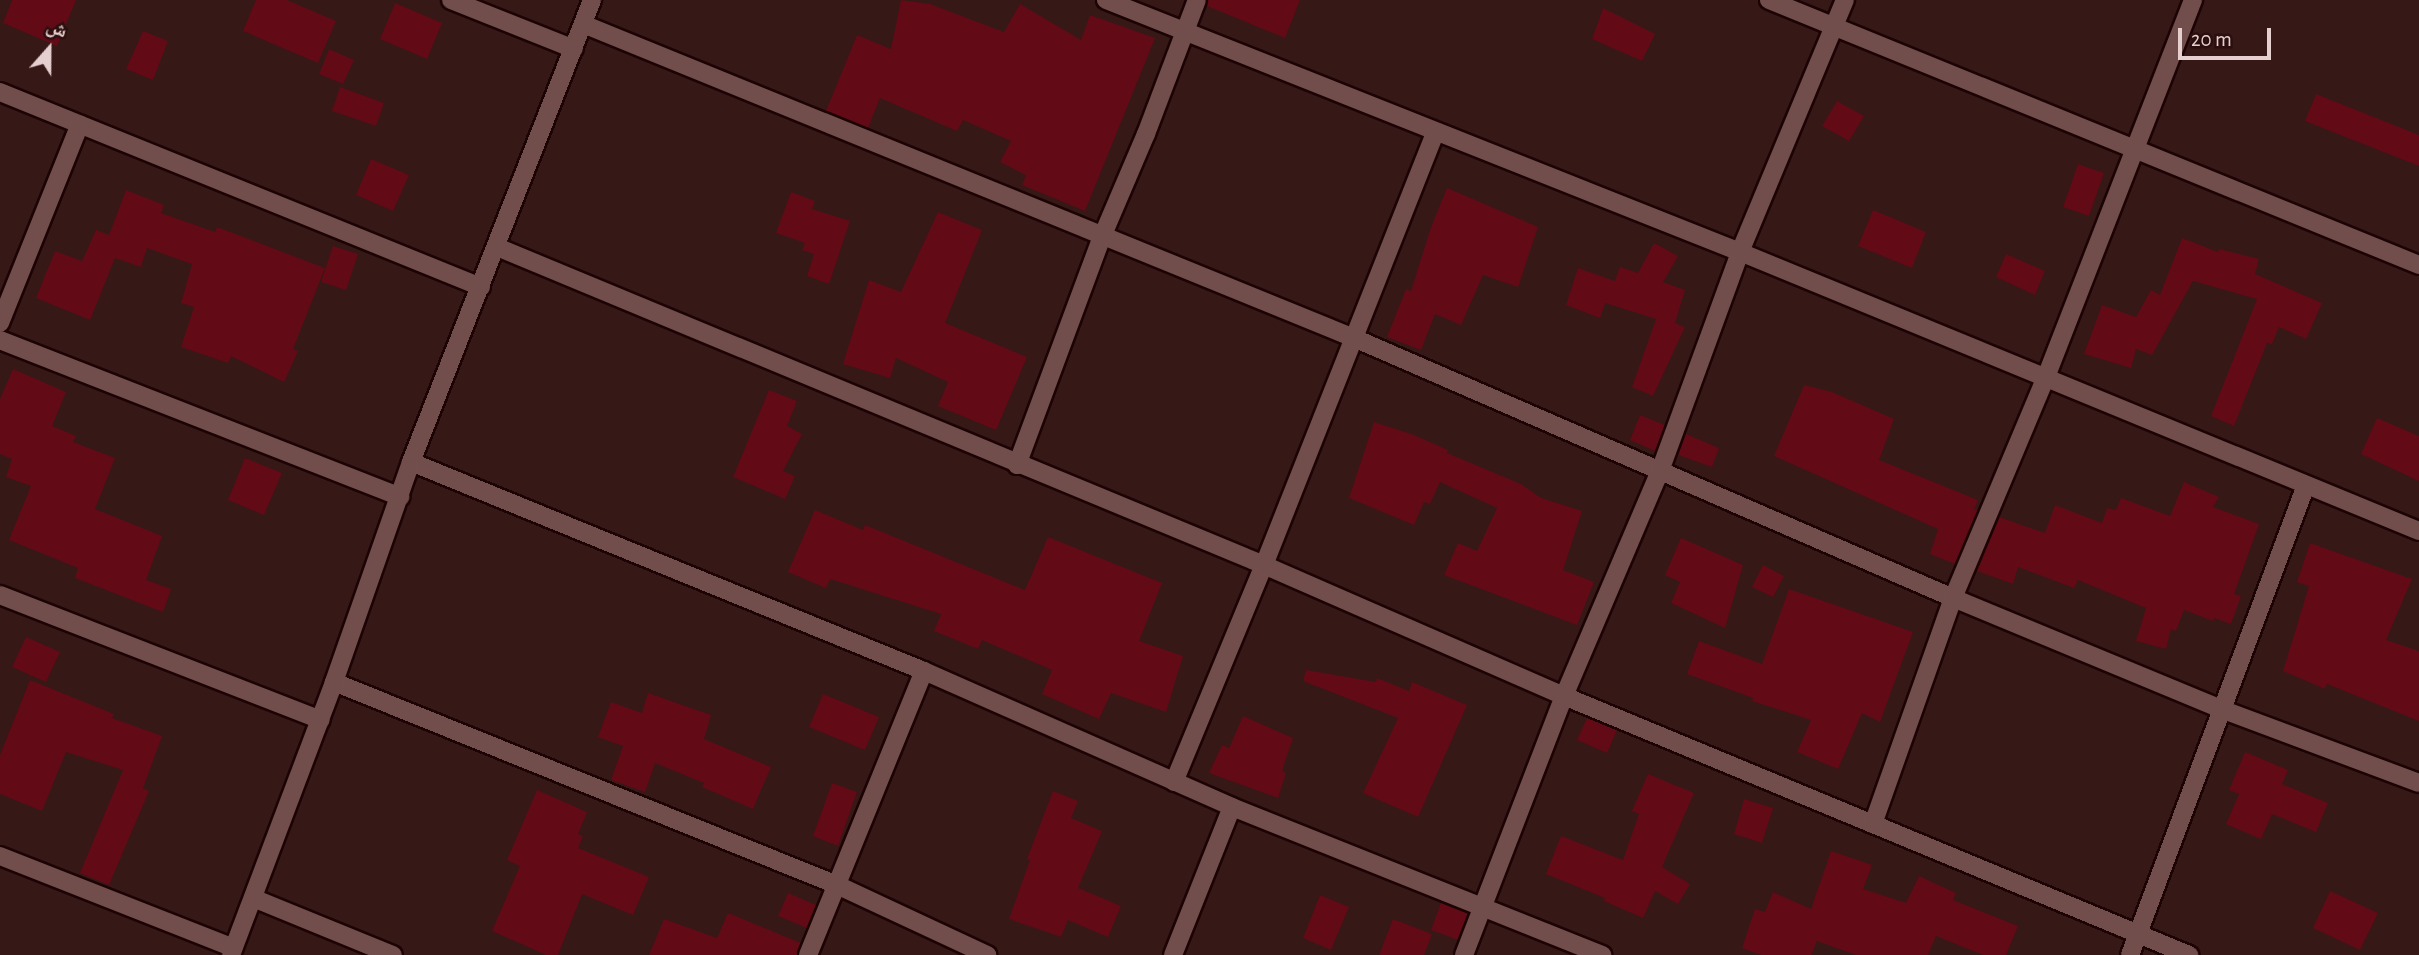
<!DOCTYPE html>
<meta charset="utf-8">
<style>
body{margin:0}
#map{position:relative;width:2419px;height:955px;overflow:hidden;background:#361817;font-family:"Alegreya Sans","Noto Naskh Arabic",sans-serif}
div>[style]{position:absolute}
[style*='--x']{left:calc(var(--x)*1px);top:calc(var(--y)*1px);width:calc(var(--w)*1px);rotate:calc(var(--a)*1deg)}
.building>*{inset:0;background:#620a15}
.roads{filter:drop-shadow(2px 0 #1c0304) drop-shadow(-2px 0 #1c0304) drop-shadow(0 2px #1c0304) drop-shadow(0 -2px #1c0304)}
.minor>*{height:18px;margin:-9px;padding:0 9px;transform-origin:9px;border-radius:9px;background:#714e4c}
span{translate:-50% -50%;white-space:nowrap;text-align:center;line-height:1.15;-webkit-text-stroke:5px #2b0e0e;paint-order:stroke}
.north{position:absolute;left:14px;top:14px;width:70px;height:70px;-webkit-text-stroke:5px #2b0e0e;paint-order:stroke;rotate:21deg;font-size:19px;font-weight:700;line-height:28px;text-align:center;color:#e6d0cf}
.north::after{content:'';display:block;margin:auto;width:24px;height:32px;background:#e6d0cf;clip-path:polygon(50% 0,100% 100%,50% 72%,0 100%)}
.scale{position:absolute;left:2178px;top:28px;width:93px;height:32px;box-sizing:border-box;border:4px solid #e6d0cf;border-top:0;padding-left:9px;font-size:21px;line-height:24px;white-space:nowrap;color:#e6d0cf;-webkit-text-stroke:5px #2b0e0e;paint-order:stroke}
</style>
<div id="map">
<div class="building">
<i style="clip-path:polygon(12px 0,76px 0,57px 46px,3px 23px)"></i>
<i style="clip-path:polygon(256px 0,287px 0,336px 21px,318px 63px,243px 31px)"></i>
<i style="clip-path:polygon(901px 0,930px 4px,1004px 32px,1020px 4px,1081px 40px,1090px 15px,1155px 38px,1085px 211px,1022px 185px,1026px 175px,1000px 162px,1011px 141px,963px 120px,957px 131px,880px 98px,868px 128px,826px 111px,857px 35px,891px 49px)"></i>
<i style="clip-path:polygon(1208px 0,1300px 0,1285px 38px,1207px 6px)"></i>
<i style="clip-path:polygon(395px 3px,442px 23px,427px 59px,380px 39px)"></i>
<i style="clip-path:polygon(1603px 8px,1655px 34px,1642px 61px,1592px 39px)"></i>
<i style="clip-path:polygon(143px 31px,168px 41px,153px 80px,126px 69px)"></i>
<i style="clip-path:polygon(329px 49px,354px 60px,343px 84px,319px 74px)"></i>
<i style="clip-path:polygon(340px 87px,384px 103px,376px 126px,332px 111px)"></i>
<i style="clip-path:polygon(2316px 94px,2419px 135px,2419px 166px,2305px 121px)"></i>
<i style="clip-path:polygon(1837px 101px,1864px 116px,1849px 141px,1822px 126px)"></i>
<i style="clip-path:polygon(371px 159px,409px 175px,393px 211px,356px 195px)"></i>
<i style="clip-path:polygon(2078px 164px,2104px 173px,2089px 216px,2063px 207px)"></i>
<i style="clip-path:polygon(1447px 188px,1538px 227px,1518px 287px,1483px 275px,1461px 325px,1435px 314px,1421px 350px,1387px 337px,1406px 289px,1411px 291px,1431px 227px)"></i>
<i style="clip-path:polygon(126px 190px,164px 205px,161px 213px,215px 232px,217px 227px,325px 268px,293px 349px,298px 351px,284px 382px,231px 356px,228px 363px,181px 347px,194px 307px,181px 303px,192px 264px,147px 248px,141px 267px,115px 258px,90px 320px,36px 298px,55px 251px,82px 261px,96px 230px,109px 235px)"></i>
<i style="clip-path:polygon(791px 192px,815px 201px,812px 209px,850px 221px,829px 284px,807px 276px,814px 254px,802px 250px,805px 243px,776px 233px)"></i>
<i style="clip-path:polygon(1873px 210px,1926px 232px,1912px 268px,1858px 246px)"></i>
<i style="clip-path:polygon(938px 212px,982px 230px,945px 323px,1027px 357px,996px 430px,938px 406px,948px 382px,896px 358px,890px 378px,843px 364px,869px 280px,901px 292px)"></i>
<i style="clip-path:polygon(2182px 238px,2218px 252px,2219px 249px,2259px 259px,2255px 274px,2322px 303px,2306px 339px,2279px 327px,2272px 344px,2267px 343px,2234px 426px,2211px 416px,2257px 299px,2193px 281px,2152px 355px,2136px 349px,2131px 368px,2084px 354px,2102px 305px,2136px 317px,2151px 290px,2160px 295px)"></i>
<i style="clip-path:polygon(1654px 243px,1678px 256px,1663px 282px,1685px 290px,1675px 323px,1685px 327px,1653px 396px,1632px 387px,1656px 319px,1605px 303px,1600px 318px,1566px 305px,1578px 268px,1615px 281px,1620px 267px,1638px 273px)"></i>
<i style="clip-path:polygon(333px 246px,358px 254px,346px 290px,321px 282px)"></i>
<i style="clip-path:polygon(2006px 254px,2045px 271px,2035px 295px,1996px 277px)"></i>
<i style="clip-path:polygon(13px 369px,66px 392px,52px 426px,76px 436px,73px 442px,115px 458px,95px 509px,162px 536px,146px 580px,171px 589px,163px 612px,75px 578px,78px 568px,9px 540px,31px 486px,6px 477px,12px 459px,0 454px,0 399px)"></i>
<i style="clip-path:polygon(1804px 385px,1832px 392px,1894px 419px,1879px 460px,1978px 500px,1974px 509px,1978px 510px,1955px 564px,1930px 554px,1938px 529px,1774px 456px)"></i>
<i style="clip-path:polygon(769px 390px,797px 401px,787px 426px,802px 434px,783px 471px,795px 476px,785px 499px,733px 477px)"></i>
<i style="clip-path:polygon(1640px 415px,1665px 425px,1655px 451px,1630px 440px)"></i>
<i style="clip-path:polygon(2377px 418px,2419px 436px,2419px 481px,2361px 454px)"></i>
<i style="clip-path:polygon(1374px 422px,1414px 435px,1448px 450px,1447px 453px,1521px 484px,1541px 498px,1582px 511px,1563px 570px,1594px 582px,1577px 625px,1444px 575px,1458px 543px,1477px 551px,1497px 508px,1440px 482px,1430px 504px,1424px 502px,1414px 525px,1349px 498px)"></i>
<i style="clip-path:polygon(1686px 434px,1719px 448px,1712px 467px,1678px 455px)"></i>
<i style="clip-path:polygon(245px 458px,282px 473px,264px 515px,228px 500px)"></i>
<i style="clip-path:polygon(2184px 482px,2219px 497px,2213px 507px,2259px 524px,2234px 594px,2241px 596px,2231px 624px,2214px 618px,2213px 621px,2184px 610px,2176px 631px,2171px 629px,2166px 649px,2136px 641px,2146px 608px,2078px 580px,2074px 588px,2018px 567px,2013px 584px,1977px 571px,1999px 517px,2045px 533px,2055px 505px,2102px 523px,2107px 508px,2116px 510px,2121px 498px,2170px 516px)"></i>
<i style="clip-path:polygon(815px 510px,863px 530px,865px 525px,1025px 590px,1048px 537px,1162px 583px,1139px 641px,1183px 656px,1166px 712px,1111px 693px,1099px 719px,1042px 694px,1052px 670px,982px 640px,978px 649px,934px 631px,941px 614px,830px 579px,826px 588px,788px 572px)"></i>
<i style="clip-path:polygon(1681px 538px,1743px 565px,1725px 628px,1671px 603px,1680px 582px,1665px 575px)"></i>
<i style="clip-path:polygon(2310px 543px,2412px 579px,2386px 640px,2419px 651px,2419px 721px,2327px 684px,2325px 689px,2283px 671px,2309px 586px,2297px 582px)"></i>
<i style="clip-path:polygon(1763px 565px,1784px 576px,1773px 597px,1752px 587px)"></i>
<i style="clip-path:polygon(1789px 589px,1913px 632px,1880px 722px,1862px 713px,1838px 769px,1797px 752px,1811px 720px,1752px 701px,1753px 698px,1687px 674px,1699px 641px,1762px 664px)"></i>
<i style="clip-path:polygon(26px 637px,60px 652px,46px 682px,12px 667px)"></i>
<i style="clip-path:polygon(1306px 670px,1376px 682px,1377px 678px,1409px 691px,1412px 682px,1467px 705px,1418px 817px,1363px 793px,1398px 718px,1303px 681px)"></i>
<i style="clip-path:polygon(30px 680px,114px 714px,112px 718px,162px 736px,143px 788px,149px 791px,109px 885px,80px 873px,123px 770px,66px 752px,42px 811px,0 794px,0 755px)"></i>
<i style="clip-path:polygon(648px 693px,711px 715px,704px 739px,771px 767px,753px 809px,702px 787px,704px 783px,655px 763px,645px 792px,611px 780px,623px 746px,598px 737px,611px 702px,642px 713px)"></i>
<i style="clip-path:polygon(823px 694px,879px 717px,865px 750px,809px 727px)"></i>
<i style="clip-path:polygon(1243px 716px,1293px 738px,1282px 771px,1286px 773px,1278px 798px,1209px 773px,1222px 745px,1229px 748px)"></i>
<i style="clip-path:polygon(1587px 718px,1617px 730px,1607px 753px,1577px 740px)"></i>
<i style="clip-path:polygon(2245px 752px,2288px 770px,2282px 784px,2328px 803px,2316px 832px,2272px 814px,2261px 839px,2226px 824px,2239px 794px,2229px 790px)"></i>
<i style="clip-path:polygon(1648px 774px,1694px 793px,1662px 867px,1690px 884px,1678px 904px,1655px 891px,1643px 918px,1604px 901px,1605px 898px,1546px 874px,1561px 836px,1623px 860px,1639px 814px,1632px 811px)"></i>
<i style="clip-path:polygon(832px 783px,857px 792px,838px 846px,813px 836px)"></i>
<i style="clip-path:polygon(537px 790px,587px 812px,578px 834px,583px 836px,578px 848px,649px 877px,633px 915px,582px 894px,558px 955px,546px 955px,492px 931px,520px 866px,507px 860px)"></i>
<i style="clip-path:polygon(1053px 791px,1078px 801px,1071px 818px,1102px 831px,1078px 888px,1121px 906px,1108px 937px,1068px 920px,1061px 937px,1009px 919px,1030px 860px,1027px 859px)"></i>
<i style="clip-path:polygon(1744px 799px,1773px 808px,1762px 843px,1734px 834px)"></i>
<i style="clip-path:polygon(1831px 851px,1872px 865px,1863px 889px,1906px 903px,1919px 876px,1956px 893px,1953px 900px,2018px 926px,2006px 955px,1983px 955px,1936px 936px,1928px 955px,1856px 955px,1817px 941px,1811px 955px,1761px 955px,1742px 948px,1755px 909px,1765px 912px,1773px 892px,1811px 909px)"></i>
<i style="clip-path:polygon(2330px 891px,2378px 913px,2360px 950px,2313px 928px)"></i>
<i style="clip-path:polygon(788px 893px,816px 905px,807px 928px,778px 916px)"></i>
<i style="clip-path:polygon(1320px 895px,1349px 907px,1331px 950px,1303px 938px)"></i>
<i style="clip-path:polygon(1441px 903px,1468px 914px,1458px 940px,1431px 930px)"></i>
<i style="clip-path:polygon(728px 913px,801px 943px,797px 955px,649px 955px,664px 919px,717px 938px)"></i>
<i style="clip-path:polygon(1393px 919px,1432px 934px,1424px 955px,1379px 955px)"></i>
</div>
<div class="roads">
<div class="minor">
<i style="--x:451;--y:0;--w:132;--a:21.7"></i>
<i style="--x:1106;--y:0;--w:682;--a:21.68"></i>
<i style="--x:1740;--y:252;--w:734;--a:22.34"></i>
<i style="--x:1769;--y:0;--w:702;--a:22.18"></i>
<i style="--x:583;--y:24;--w:832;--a:22.16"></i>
<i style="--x:1354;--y:338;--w:653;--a:23.46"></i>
<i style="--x:1953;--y:598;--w:290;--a:22.5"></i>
<i style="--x:2221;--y:709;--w:211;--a:20.5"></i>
<i style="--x:0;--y:92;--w:519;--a:22.07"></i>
<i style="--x:497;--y:247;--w:830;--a:22.52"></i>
<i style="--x:1264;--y:565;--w:327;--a:23.6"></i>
<i style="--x:1564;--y:696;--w:677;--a:22.51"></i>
<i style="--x:0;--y:323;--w:214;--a:-68.1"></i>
<i style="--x:0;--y:340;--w:430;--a:21.4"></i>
<i style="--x:411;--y:462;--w:554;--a:22.17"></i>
<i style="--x:924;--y:671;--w:337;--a:23.8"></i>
<i style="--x:1232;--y:807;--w:399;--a:21.8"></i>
<i style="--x:1017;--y:465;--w:243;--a:-69.6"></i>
<i style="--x:1102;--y:237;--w:112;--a:-66.9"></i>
<i style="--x:1146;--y:134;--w:143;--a:-69.2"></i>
<i style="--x:0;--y:595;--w:344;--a:21.3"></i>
<i style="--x:334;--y:682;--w:542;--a:21.98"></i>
<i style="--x:837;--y:885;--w:166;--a:25"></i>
<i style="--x:1174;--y:782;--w:235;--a:-67.5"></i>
<i style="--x:1264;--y:565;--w:464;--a:-68.4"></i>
<i style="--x:1873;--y:824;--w:240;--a:-70.5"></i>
<i style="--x:1953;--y:598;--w:240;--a:-67.2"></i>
<i style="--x:2046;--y:377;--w:405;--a:-68.7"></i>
<i style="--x:0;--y:856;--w:251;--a:21.5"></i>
<i style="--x:253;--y:898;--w:151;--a:22.2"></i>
<i style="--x:231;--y:955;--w:292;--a:-69.3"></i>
<i style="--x:334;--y:682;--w:233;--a:-70.7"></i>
<i style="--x:411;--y:462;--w:496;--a:-68.6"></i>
<i style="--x:808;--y:955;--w:307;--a:-67.8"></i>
<i style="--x:1173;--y:955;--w:159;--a:-68.3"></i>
<i style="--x:1464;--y:955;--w:278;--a:-68.9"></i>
<i style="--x:1564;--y:696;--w:245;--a:-66.9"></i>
<i style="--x:1660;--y:471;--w:233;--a:-69.9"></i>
<i style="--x:1740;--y:252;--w:273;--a:-67.4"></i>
<i style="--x:2130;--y:955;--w:502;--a:-69.47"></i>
</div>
</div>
<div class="north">ش</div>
<div class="scale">20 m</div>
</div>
